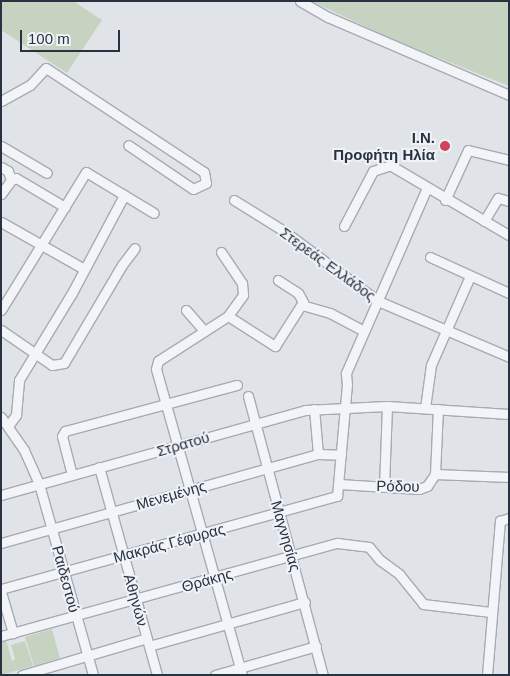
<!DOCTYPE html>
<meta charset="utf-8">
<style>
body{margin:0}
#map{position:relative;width:510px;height:676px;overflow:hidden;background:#e0e4e9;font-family:Arial,sans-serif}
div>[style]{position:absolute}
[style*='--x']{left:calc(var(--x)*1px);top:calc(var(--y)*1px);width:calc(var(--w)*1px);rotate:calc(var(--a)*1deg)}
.green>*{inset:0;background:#c6d3c1}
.roads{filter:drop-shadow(1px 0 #a5abb3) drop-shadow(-1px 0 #a5abb3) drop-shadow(0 1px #a5abb3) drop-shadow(0 -1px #a5abb3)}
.minor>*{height:9px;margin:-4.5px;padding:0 4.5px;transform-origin:4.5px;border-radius:4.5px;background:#f3f4f7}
.dots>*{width:14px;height:14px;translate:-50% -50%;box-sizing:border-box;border:2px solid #eff3f7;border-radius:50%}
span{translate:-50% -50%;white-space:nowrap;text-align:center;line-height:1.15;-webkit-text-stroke:4px #eff3f7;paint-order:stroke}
.poi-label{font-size:15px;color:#283241;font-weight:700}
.right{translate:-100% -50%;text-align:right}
.street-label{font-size:15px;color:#283241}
.frame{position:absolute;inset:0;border:2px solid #283241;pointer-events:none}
.scale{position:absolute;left:20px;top:30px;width:100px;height:22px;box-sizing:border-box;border:2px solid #283241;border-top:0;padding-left:6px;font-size:15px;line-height:18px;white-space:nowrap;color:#283241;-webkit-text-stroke:4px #eff3f7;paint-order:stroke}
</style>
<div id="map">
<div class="green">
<i style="clip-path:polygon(1px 1px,73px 1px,102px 20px,67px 73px,1px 30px)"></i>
<i style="clip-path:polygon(311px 1px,509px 1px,509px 86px,394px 40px)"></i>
<i style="clip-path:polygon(52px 629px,60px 658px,34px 666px,25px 637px)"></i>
<i style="clip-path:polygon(6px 640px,12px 661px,15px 659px,11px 645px,25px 641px,33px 666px,1px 675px,1px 642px)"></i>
</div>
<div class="roads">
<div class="minor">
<i style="--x:300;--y:1;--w:32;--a:30"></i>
<i style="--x:328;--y:17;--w:197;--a:23.3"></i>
<i style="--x:1;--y:101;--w:33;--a:-29"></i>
<i style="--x:30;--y:85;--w:23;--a:-47"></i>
<i style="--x:46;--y:68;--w:189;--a:33.4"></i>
<i style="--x:204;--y:172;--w:11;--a:80"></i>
<i style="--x:206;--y:183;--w:14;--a:155"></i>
<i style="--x:193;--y:189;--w:78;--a:-145.9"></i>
<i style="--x:1;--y:146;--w:53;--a:30.4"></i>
<i style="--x:1;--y:167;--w:8;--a:30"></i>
<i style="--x:8;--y:171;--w:9;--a:72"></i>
<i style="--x:1;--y:194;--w:17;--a:-54"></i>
<i style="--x:11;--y:180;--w:5;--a:-22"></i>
<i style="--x:16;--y:178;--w:57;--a:30.6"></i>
<i style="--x:234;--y:200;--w:59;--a:31.8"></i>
<i style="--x:284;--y:231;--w:117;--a:36.7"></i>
<i style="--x:378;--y:301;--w:142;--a:23.1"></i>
<i style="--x:445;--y:200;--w:55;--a:-65.3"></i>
<i style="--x:468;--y:150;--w:42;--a:13.7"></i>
<i style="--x:484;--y:221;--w:27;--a:-59"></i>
<i style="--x:498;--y:198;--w:11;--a:15"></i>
<i style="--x:1;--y:222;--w:95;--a:29.5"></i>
<i style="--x:344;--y:226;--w:62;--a:-62.2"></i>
<i style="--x:373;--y:171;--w:18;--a:-19"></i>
<i style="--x:390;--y:165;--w:138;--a:30.5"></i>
<i style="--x:221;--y:252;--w:37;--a:56"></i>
<i style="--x:242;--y:283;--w:12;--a:85"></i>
<i style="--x:243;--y:295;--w:26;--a:126"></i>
<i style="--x:228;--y:316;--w:83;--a:147.3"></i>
<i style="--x:158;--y:361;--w:8;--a:104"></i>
<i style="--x:156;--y:369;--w:318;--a:74.3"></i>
<i style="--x:430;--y:257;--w:87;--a:24.5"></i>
<i style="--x:302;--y:305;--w:29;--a:16"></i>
<i style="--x:330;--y:313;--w:38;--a:28"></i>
<i style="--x:1;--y:310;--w:162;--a:-58.4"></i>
<i style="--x:86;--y:172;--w:79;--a:31.1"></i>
<i style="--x:186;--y:310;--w:28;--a:49"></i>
<i style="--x:228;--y:316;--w:56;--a:32.6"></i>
<i style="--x:275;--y:346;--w:52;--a:-57.5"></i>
<i style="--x:303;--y:302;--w:10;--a:-119"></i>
<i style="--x:298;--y:293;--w:24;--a:-147"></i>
<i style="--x:1;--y:330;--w:62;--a:34.5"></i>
<i style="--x:52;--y:365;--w:12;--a:-9"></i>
<i style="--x:64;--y:363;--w:114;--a:-59.4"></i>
<i style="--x:122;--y:265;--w:21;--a:-53"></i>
<i style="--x:248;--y:396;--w:289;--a:75"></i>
<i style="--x:425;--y:408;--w:43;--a:-82.1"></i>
<i style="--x:431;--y:365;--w:97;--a:-66.3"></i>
<i style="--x:314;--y:409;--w:45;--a:84.9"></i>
<i style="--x:1;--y:417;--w:40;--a:55.1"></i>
<i style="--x:24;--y:450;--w:37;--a:66"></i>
<i style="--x:39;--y:484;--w:198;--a:74.2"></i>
<i style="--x:8;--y:426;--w:14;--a:-54"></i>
<i style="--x:16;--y:415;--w:35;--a:-85"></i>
<i style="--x:19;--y:380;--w:102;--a:-58.7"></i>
<i style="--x:72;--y:293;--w:111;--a:-62"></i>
<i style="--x:99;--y:467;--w:216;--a:74.4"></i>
<i style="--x:435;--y:474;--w:74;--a:2.3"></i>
<i style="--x:72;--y:475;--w:40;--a:-104.4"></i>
<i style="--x:62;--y:436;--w:6;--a:-59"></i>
<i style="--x:65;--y:431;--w:178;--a:-15"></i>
<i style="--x:339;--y:484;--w:80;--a:3.6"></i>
<i style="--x:419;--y:489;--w:9;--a:-21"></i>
<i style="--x:427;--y:486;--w:14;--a:-56"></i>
<i style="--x:435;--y:474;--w:65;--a:-87.4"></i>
<i style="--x:384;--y:487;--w:81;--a:-87.9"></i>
<i style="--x:1;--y:495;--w:316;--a:-15.6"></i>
<i style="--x:305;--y:410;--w:82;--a:-2.8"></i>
<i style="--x:387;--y:406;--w:122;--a:3.8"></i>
<i style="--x:1;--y:543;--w:329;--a:-15.7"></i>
<i style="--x:318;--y:454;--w:23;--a:2"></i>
<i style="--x:1;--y:589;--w:349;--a:-15.5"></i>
<i style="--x:337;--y:496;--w:111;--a:-84.9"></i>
<i style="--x:347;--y:385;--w:12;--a:-95"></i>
<i style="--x:346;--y:373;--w:202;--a:-66.4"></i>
<i style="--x:1;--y:592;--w:43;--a:73.7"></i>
<i style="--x:1;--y:636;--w:349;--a:-15.5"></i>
<i style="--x:337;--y:543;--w:32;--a:7"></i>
<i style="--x:369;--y:547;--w:17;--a:50"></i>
<i style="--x:380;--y:560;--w:24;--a:36"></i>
<i style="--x:399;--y:574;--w:38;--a:51"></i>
<i style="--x:423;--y:604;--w:68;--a:6.7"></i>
<i style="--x:149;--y:646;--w:162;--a:-15.8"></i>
<i style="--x:22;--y:675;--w:130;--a:-16.5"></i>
<i style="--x:215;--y:675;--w:105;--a:-16"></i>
<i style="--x:487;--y:675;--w:155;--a:-85.2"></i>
<i style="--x:500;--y:521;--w:9;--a:-18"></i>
</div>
</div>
<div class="dots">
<i style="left:445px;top:146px;background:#d1425c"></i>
</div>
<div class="poi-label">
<span class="right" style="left:435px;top:146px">Ι.Ν.<br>Προφήτη Ηλία</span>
</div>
<div class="street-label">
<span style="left:328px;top:264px;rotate:36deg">Στερεάς Ελλάδος</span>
<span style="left:183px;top:444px;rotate:-16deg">Στρατού</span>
<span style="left:398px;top:486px;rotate:1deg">Ρόδου</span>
<span style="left:171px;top:495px;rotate:-16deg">Μενεμένης</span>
<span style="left:286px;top:536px;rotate:74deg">Μαγνησίας</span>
<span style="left:169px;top:543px;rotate:-15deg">Μακράς Γέφυρας</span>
<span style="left:66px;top:579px;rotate:75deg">Ραιδεστού</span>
<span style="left:207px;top:580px;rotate:-16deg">Θράκης</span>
<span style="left:136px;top:600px;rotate:74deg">Αθηνών</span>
</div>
<div class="frame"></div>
<div class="scale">100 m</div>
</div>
